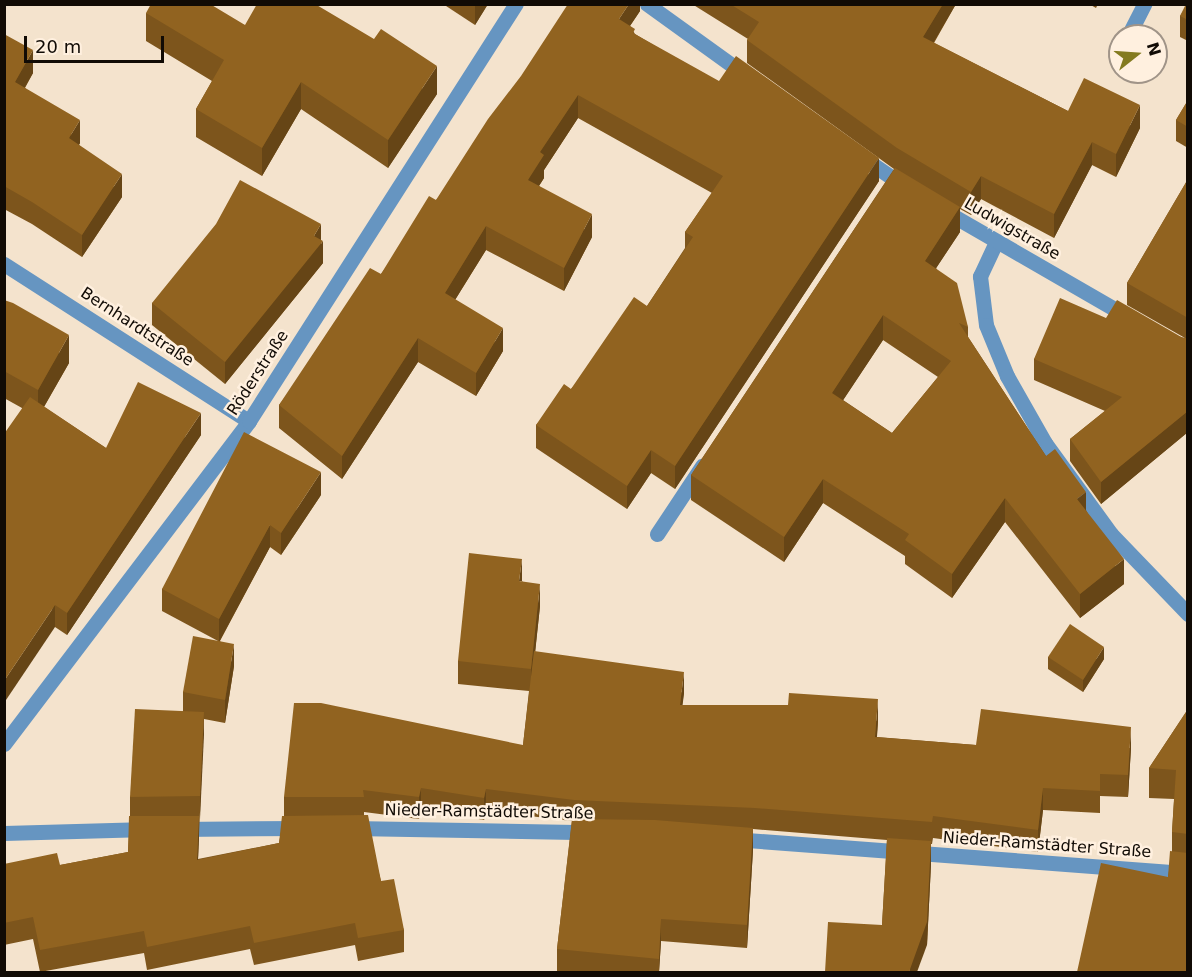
<!DOCTYPE html>
<meta charset="utf-8">
<style>
body{margin:0}
#map{position:relative;width:1192px;height:977px;overflow:hidden;background:#f4e3cd;font-family:"DejaVu Sans",sans-serif}
div>[style]{position:absolute}
[style*='--x']{left:calc(var(--x)*1px);top:calc(var(--y)*1px);width:calc(var(--w)*1px);rotate:calc(var(--a)*1deg)}
.minor>*{height:15px;margin:-7.5px;padding:0 7.5px;transform-origin:7.5px;border-radius:7.5px;background:#6695c1}
.tertiary>*{height:15px;margin:-7.5px;padding:0 7.5px;transform-origin:7.5px;border-radius:7.5px;background:#6695c1}
.wall>*{inset:0;background:#7d551c}
.shaded-wall>*{inset:0;background:#664516}
.building>*{inset:0;background:#916320}
span{translate:-50% -50%;white-space:nowrap;text-align:center;line-height:1.15;-webkit-text-stroke:5px #fff0df;paint-order:stroke}
.street-label{font-size:16px;color:#110b05}
.frame{position:absolute;inset:0;border:6px solid #110b05;pointer-events:none}
.north{position:absolute;left:1108px;top:24px;width:60px;height:60px;box-sizing:border-box;background:#fff0df;border:2px solid #a09488;border-radius:50%;rotate:73deg;font-size:16px;font-weight:700;line-height:24px;text-align:center;color:#110b05}
.north::after{content:'';display:block;margin:auto;width:21px;height:27px;background:#847b20;clip-path:polygon(50% 0,100% 100%,50% 72%,0 100%)}
.scale{position:absolute;left:24px;top:36px;width:140px;height:27px;box-sizing:border-box;border:3px solid #110b05;border-top:0;padding-left:8px;font-size:18px;line-height:21px;white-space:nowrap;color:#110b05;-webkit-text-stroke:4px #fff0df;paint-order:stroke}
</style>
<div id="map">
<div class="minor">
<i style="--x:1128;--y:36;--w:36;--a:-63"></i>
<i style="--x:996;--y:242;--w:38;--a:115"></i>
<i style="--x:980;--y:276;--w:49;--a:83"></i>
<i style="--x:986;--y:325;--w:55;--a:67.6"></i>
<i style="--x:1007;--y:376;--w:77;--a:60.4"></i>
<i style="--x:1045;--y:443;--w:112;--a:54"></i>
<i style="--x:1111;--y:534;--w:111;--a:46.1"></i>
<i style="--x:4;--y:264;--w:291;--a:32.7"></i>
<i style="--x:657;--y:534;--w:82;--a:-56.5"></i>
<i style="--x:352;--y:828;--w:237;--a:1"></i>
<i style="--x:178;--y:829;--w:123;--a:-0.5"></i>
<i style="--x:4;--y:833;--w:144;--a:-1.6"></i>
<i style="--x:733;--y:839;--w:456;--a:4.3"></i>
</div>
<div class="tertiary">
<i style="--x:647;--y:4;--w:123;--a:35.8"></i>
<i style="--x:862;--y:157;--w:55;--a:34.6"></i>
<i style="--x:943;--y:210;--w:216;--a:30"></i>
<i style="--x:4;--y:744;--w:405;--a:-52.8"></i>
<i style="--x:249;--y:421;--w:495;--a:-57.4"></i>
</div>
<div class="wall">
<i style="clip-path:polygon(443px 4px,488px 4px,475px 25px)"></i>
<i style="clip-path:polygon(640px 4px,640px 11px,630px 26px,635px 34px,879px 181px,675px 489px,651px 473px,627px 509px,536px 448px,536px 425px,571px 389px,647px 306px,685px 248px,685px 232px,712px 193px,578px 118px,544px 170px,544px 178px,539px 186px,592px 237px,564px 291px,486px 250px,455px 300px,503px 351px,476px 396px,418px 362px,342px 479px,279px 428px,279px 405px,381px 274px,436px 200px)"></i>
<i style="clip-path:polygon(evenodd,692px 4px,956px 4px,934px 43px,1068px 111px,1140px 128px,1116px 177px,1092px 165px,1054px 238px,981px 199px,971px 215px,960px 209px,960px 232px,936px 268px,968px 327px,968px 337px,1046px 456px,1086px 510px,1124px 584px,1080px 618px,1005px 522px,952px 598px,905px 564px,905px 556px,823px 503px,784px 562px,691px 500px,691px 475px,894px 169px,747px 63px,747px 40px,748px 39px,692px 4px,883px 340px,938px 377px,892px 433px,843px 400px,883px 340px)"></i>
<i style="clip-path:polygon(1089px 4px,1098px 4px,1096px 8px)"></i>
<i style="clip-path:polygon(1188px 4px,1188px 41px,1180px 37px,1180px 16px)"></i>
<i style="clip-path:polygon(146px 13px,245px 25px,437px 94px,388px 168px,301px 109px,262px 176px,196px 137px,196px 109px,212px 81px,146px 41px)"></i>
<i style="clip-path:polygon(4px 34px,33px 73px,25px 88px,80px 143px,79px 145px,122px 197px,82px 257px,32px 224px,4px 209px)"></i>
<i style="clip-path:polygon(1188px 100px,1188px 148px,1176px 141px,1176px 120px)"></i>
<i style="clip-path:polygon(1188px 179px,1188px 432px,1101px 504px,1070px 461px,1070px 439px,1105px 411px,1034px 380px,1034px 359px,1106px 318px,1185px 338px,1127px 305px,1127px 283px)"></i>
<i style="clip-path:polygon(321px 240px,323px 263px,225px 384px,152px 325px,152px 303px)"></i>
<i style="clip-path:polygon(4px 300px,69px 363px,44px 407px,106px 448px,201px 435px,67px 635px,55px 627px,22px 408px,4px 398px)"></i>
<i style="clip-path:polygon(321px 495px,281px 555px,270px 547px,220px 641px,234px 666px,225px 723px,204px 719px,198px 859px,279px 843px,284px 816px,284px 797px,523px 745px,529px 691px,458px 684px,458px 661px,522px 581px,540px 606px,535px 652px,684px 693px,682px 705px,878px 721px,877px 737px,976px 745px,1131px 748px,1128px 797px,1100px 796px,1100px 813px,1043px 810px,1038px 852px,933px 838px,932px 844px,931px 844px,931px 864px,927px 945px,882px 925px,887px 840px,753px 829px,753px 850px,747px 948px,661px 941px,659px 972px,557px 972px,557px 949px,572px 821px,486px 811px,484px 820px,421px 809px,419px 819px,364px 812px,364px 815px,381px 881px,404px 930px,404px 952px,358px 961px,355px 945px,254px 965px,250px 949px,147px 970px,144px 953px,40px 972px,33px 939px,4px 945px,4px 864px,60px 865px,128px 852px,130px 816px,130px 797px,183px 711px,183px 692px,218px 641px,162px 611px,162px 589px)"></i>
<i style="clip-path:polygon(1048px 657px,1104px 659px,1083px 692px,1048px 669px)"></i>
<i style="clip-path:polygon(1188px 709px,1188px 972px,1168px 877px,1172px 852px,1172px 832px,1174px 799px,1149px 798px,1149px 768px)"></i>
</div>
<div class="shaded-wall">
<i style="clip-path:polygon(475px 4px,488px 4px,475px 25px)"></i>
<i style="clip-path:polygon(629px 4px,640px 4px,640px 11px,619px 42px,619px 19px)"></i>
<i style="clip-path:polygon(943px 4px,956px 4px,923px 60px,923px 37px)"></i>
<i style="clip-path:polygon(33px 50px,33px 73px,15px 104px,15px 82px)"></i>
<i style="clip-path:polygon(437px 66px,437px 94px,388px 168px,388px 140px)"></i>
<i style="clip-path:polygon(301px 82px,301px 109px,262px 176px,262px 148px)"></i>
<i style="clip-path:polygon(578px 95px,578px 118px,544px 170px,544px 178px,528px 203px,528px 180px,540px 152px)"></i>
<i style="clip-path:polygon(1140px 105px,1140px 128px,1116px 177px,1116px 154px)"></i>
<i style="clip-path:polygon(80px 120px,80px 143px,69px 161px,69px 138px)"></i>
<i style="clip-path:polygon(1092px 142px,1092px 165px,1054px 238px,1054px 214px)"></i>
<i style="clip-path:polygon(879px 158px,879px 181px,675px 489px,675px 466px)"></i>
<i style="clip-path:polygon(122px 174px,122px 197px,82px 257px,82px 235px)"></i>
<i style="clip-path:polygon(981px 176px,981px 199px,971px 215px,971px 192px)"></i>
<i style="clip-path:polygon(960px 207px,960px 232px,925px 285px,925px 261px)"></i>
<i style="clip-path:polygon(592px 214px,592px 237px,564px 291px,564px 268px)"></i>
<i style="clip-path:polygon(321px 224px,321px 244px,323px 241px,323px 263px,225px 384px,225px 362px,314px 236px)"></i>
<i style="clip-path:polygon(486px 226px,486px 250px,445px 316px,445px 293px)"></i>
<i style="clip-path:polygon(883px 315px,883px 340px,832px 417px,832px 393px)"></i>
<i style="clip-path:polygon(503px 328px,503px 351px,476px 396px,476px 373px)"></i>
<i style="clip-path:polygon(69px 335px,69px 363px,38px 417px,38px 390px)"></i>
<i style="clip-path:polygon(418px 338px,418px 362px,342px 479px,342px 456px)"></i>
<i style="clip-path:polygon(1188px 411px,1188px 432px,1101px 504px,1101px 482px)"></i>
<i style="clip-path:polygon(201px 413px,201px 435px,67px 635px,67px 613px)"></i>
<i style="clip-path:polygon(651px 450px,651px 473px,627px 509px,627px 486px)"></i>
<i style="clip-path:polygon(321px 472px,321px 495px,281px 555px,281px 533px)"></i>
<i style="clip-path:polygon(823px 479px,823px 503px,784px 562px,784px 537px)"></i>
<i style="clip-path:polygon(1086px 492px,1086px 516px,1077px 499px)"></i>
<i style="clip-path:polygon(1005px 498px,1005px 522px,952px 598px,952px 574px)"></i>
<i style="clip-path:polygon(270px 525px,270px 547px,219px 642px,219px 619px)"></i>
<i style="clip-path:polygon(522px 559px,522px 581px,519px 581px)"></i>
<i style="clip-path:polygon(1124px 559px,1124px 584px,1080px 618px,1080px 594px)"></i>
<i style="clip-path:polygon(540px 584px,540px 606px,531px 692px,531px 669px)"></i>
<i style="clip-path:polygon(55px 605px,55px 627px,4px 703px,4px 681px)"></i>
<i style="clip-path:polygon(234px 644px,234px 666px,225px 723px,225px 700px)"></i>
<i style="clip-path:polygon(1104px 647px,1104px 659px,1083px 692px,1083px 680px)"></i>
<i style="clip-path:polygon(684px 672px,684px 693px,680px 727px,680px 705px)"></i>
<i style="clip-path:polygon(878px 699px,878px 721px,875px 759px,875px 737px)"></i>
<i style="clip-path:polygon(204px 712px,204px 735px,200px 819px,200px 796px)"></i>
<i style="clip-path:polygon(1131px 727px,1131px 748px,1128px 797px,1128px 775px)"></i>
<i style="clip-path:polygon(421px 788px,421px 809px,419px 819px,419px 797px)"></i>
<i style="clip-path:polygon(1043px 788px,1043px 810px,1038px 852px,1038px 830px)"></i>
<i style="clip-path:polygon(486px 789px,486px 811px,484px 820px,484px 798px)"></i>
<i style="clip-path:polygon(199px 816px,199px 838px,197px 882px,197px 860px)"></i>
<i style="clip-path:polygon(753px 828px,753px 850px,747px 948px,747px 925px)"></i>
<i style="clip-path:polygon(931px 841px,931px 864px,927px 945px,917px 972px,909px 972px)"></i>
<i style="clip-path:polygon(661px 919px,661px 941px,659px 972px,659px 959px)"></i>
</div>
<div class="building">
<i style="clip-path:polygon(151px 4px,210px 4px,245px 25px,257px 4px,315px 4px,374px 39px,381px 29px,437px 66px,388px 140px,301px 82px,262px 148px,196px 109px,224px 60px,146px 13px)"></i>
<i style="clip-path:polygon(568px 4px,629px 4px,619px 19px,635px 29px,633px 33px,719px 81px,736px 56px,879px 158px,675px 466px,651px 450px,627px 486px,536px 425px,564px 384px,571px 389px,634px 297px,647px 306px,693px 237px,685px 232px,723px 176px,578px 95px,540px 152px,544px 155px,528px 180px,592px 214px,564px 268px,486px 226px,445px 293px,503px 328px,476px 373px,418px 338px,342px 456px,279px 405px,370px 268px,381px 274px,429px 196px,436px 200px,488px 119px,521px 76px)"></i>
<i style="clip-path:polygon(730px 4px,943px 4px,923px 37px,1068px 111px,1084px 78px,1140px 105px,1116px 154px,1092px 142px,1054px 214px,981px 176px,971px 192px,897px 148px,747px 40px,759px 22px)"></i>
<i style="clip-path:polygon(1186px 4px,1188px 4px,1188px 20px,1180px 16px)"></i>
<i style="clip-path:polygon(4px 34px,33px 50px,15px 82px,80px 120px,69px 138px,122px 174px,82px 235px,32px 202px,4px 186px)"></i>
<i style="clip-path:polygon(1188px 100px,1188px 127px,1176px 120px)"></i>
<i style="clip-path:polygon(evenodd,895px 168px,960px 207px,925px 261px,957px 283px,968px 327px,959px 323px,1046px 456px,1055px 449px,1086px 492px,1077px 499px,1124px 559px,1080px 594px,1005px 498px,952px 574px,905px 540px,909px 534px,823px 479px,784px 537px,691px 475px,895px 168px,883px 315px,951px 361px,892px 433px,832px 393px,883px 315px)"></i>
<i style="clip-path:polygon(1188px 179px,1188px 318px,1127px 283px)"></i>
<i style="clip-path:polygon(240px 180px,321px 224px,314px 236px,323px 241px,225px 362px,152px 303px,216px 224px)"></i>
<i style="clip-path:polygon(1060px 298px,1106px 318px,1117px 300px,1183px 338px,1188px 338px,1188px 411px,1101px 482px,1070px 439px,1122px 397px,1034px 359px)"></i>
<i style="clip-path:polygon(4px 300px,13px 303px,69px 335px,38px 390px,4px 371px)"></i>
<i style="clip-path:polygon(138px 382px,201px 413px,67px 613px,55px 605px,4px 681px,4px 434px,30px 397px,106px 448px)"></i>
<i style="clip-path:polygon(244px 432px,321px 472px,281px 533px,270px 525px,219px 619px,162px 589px)"></i>
<i style="clip-path:polygon(469px 553px,522px 559px,519px 581px,540px 584px,531px 669px,458px 661px)"></i>
<i style="clip-path:polygon(1070px 624px,1104px 647px,1083px 680px,1048px 657px)"></i>
<i style="clip-path:polygon(193px 636px,234px 644px,225px 700px,183px 692px)"></i>
<i style="clip-path:polygon(534px 651px,684px 672px,680px 705px,788px 705px,789px 693px,878px 699px,875px 737px,976px 745px,981px 709px,1131px 727px,1128px 775px,1100px 774px,1100px 791px,1043px 788px,1038px 830px,933px 816px,932px 822px,755px 808px,574px 800px,486px 789px,484px 798px,421px 788px,419px 797px,363px 790px,364px 797px,284px 797px,294px 703px,321px 703px,523px 745px)"></i>
<i style="clip-path:polygon(135px 709px,204px 712px,200px 796px,130px 797px)"></i>
<i style="clip-path:polygon(1188px 709px,1188px 834px,1172px 832px,1176px 770px,1149px 768px)"></i>
<i style="clip-path:polygon(368px 815px,381px 881px,394px 879px,404px 930px,358px 938px,355px 923px,254px 943px,250px 926px,147px 947px,144px 931px,40px 950px,33px 917px,4px 923px,4px 864px,57px 853px,60px 865px,128px 852px,129px 816px,199px 816px,197px 860px,279px 843px,282px 816px)"></i>
<i style="clip-path:polygon(572px 819px,655px 820px,753px 828px,747px 925px,661px 919px,659px 959px,557px 949px)"></i>
<i style="clip-path:polygon(887px 838px,931px 841px,927px 922px,909px 972px,825px 972px,828px 922px,882px 925px)"></i>
<i style="clip-path:polygon(1170px 851px,1188px 853px,1188px 972px,1077px 972px,1101px 863px,1168px 877px)"></i>
</div>
<div class="street-label">
<span style="left:1012px;top:229px;rotate:30deg">Ludwigstraße</span>
<span style="left:137px;top:327px;rotate:33deg">Bernhardtstraße</span>
<span style="left:258px;top:373px;rotate:-57deg">Röderstraße</span>
<span style="left:489px;top:812px;rotate:1deg">Nieder-Ramstädter Straße</span>
<span style="left:1047px;top:845px;rotate:4deg">Nieder-Ramstädter Straße</span>
</div>
<div class="frame"></div>
<div class="north">N</div>
<div class="scale">20 m</div>
</div>
